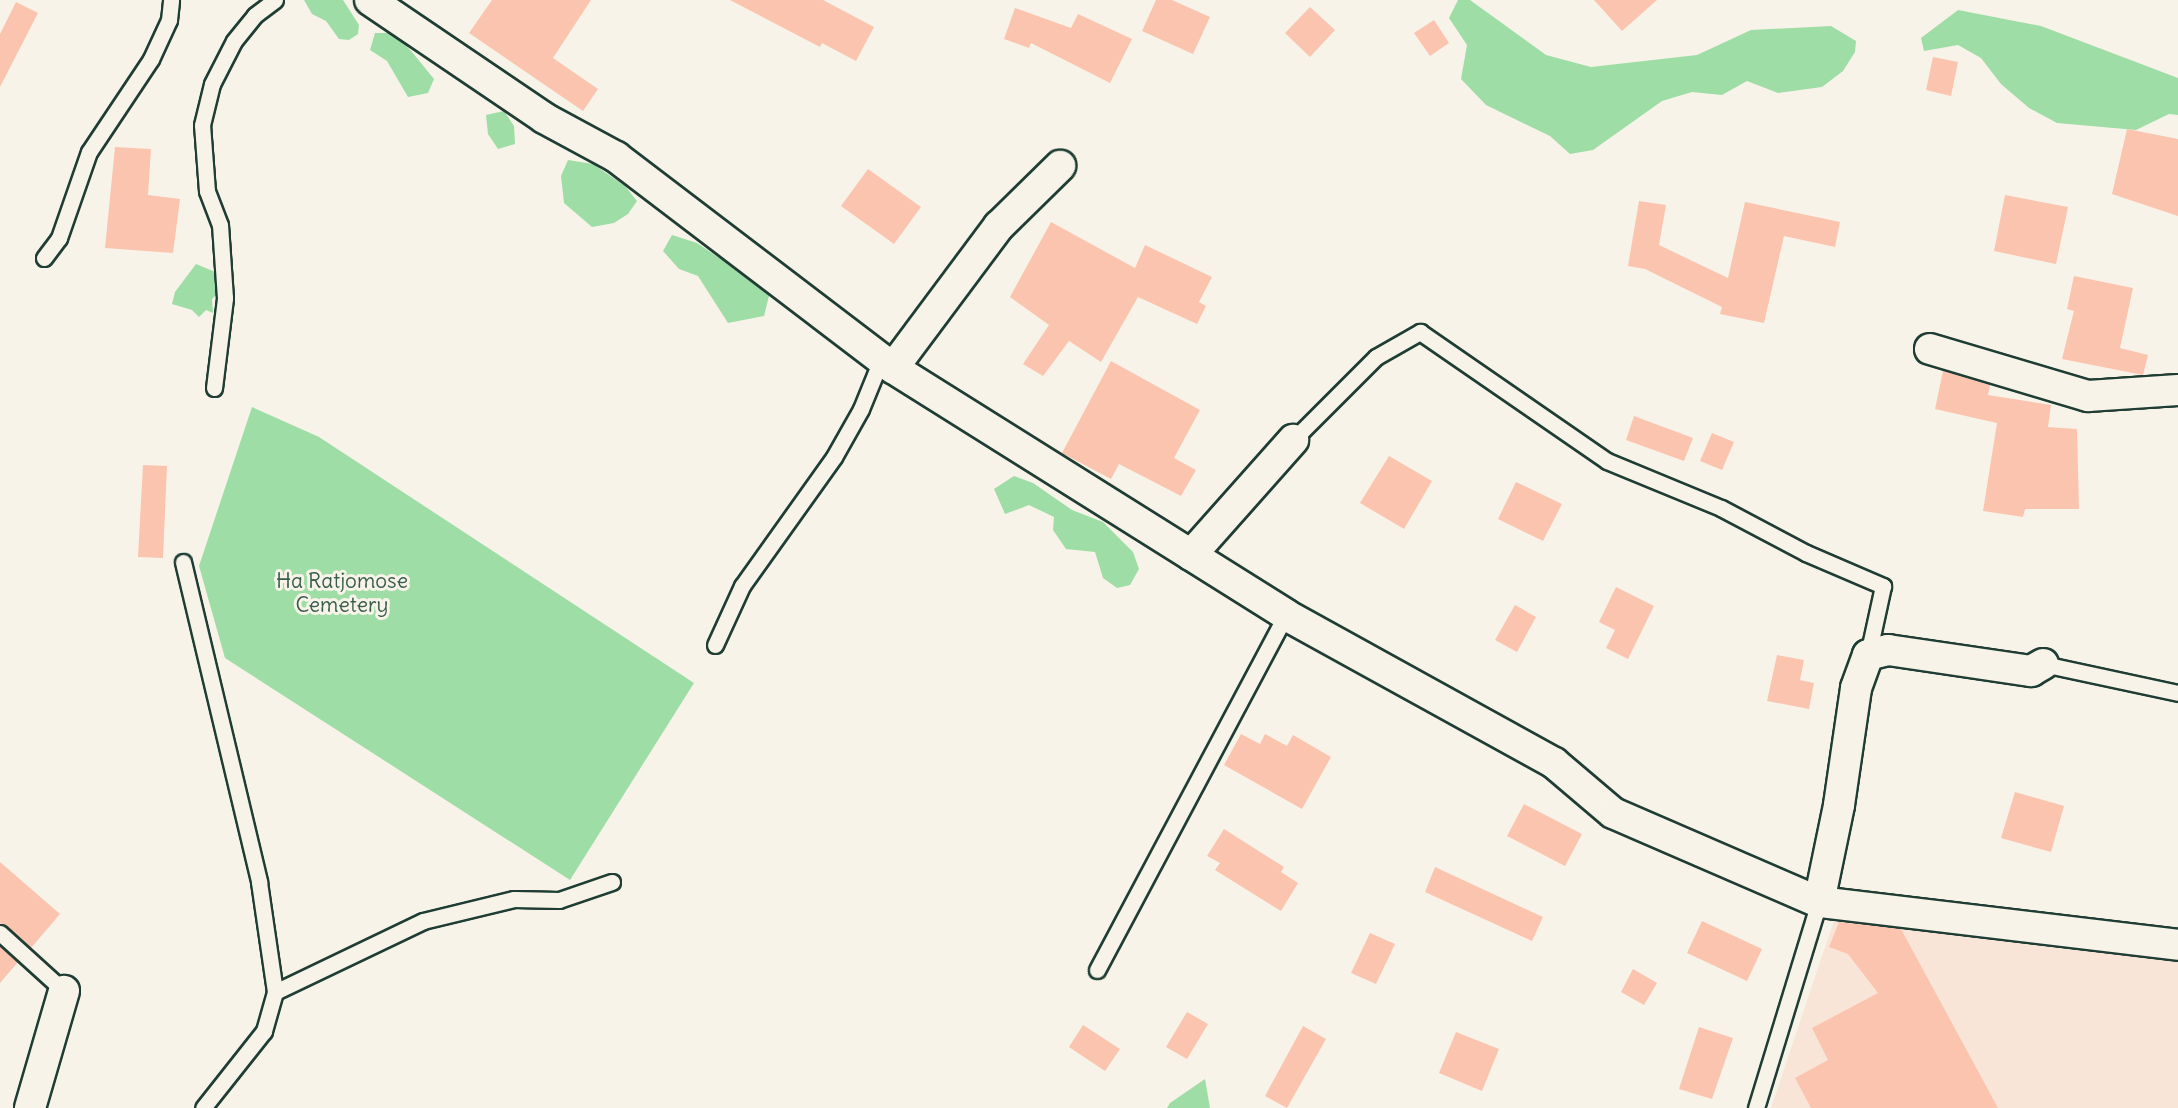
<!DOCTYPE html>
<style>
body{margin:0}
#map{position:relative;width:2178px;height:1108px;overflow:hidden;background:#f7f3e8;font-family:Delius,sans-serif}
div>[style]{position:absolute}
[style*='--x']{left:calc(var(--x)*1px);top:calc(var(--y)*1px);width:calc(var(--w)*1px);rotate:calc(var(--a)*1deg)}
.built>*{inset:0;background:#f8e5d7}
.green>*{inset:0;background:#9edda5}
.building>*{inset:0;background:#fbc4af}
.roads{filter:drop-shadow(2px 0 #1f3d34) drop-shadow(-2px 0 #1f3d34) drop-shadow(0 2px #1f3d34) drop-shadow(0 -2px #1f3d34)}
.service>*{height:15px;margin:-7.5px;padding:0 7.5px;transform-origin:7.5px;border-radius:7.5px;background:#f7f3e8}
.minor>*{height:30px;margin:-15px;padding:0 15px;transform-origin:15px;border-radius:15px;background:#f7f3e8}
span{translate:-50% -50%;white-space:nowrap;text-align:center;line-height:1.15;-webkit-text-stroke:6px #f7f3e8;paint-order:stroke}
.park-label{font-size:21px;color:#385d4b}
</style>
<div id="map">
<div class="built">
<i style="clip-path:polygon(1841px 900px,2178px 953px,2178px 1108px,1771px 1108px)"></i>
</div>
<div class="green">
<i style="clip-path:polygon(304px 0,343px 0,359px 25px,358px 34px,349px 40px,339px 39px,326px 21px,312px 14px)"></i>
<i style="clip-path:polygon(1458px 0,1470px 0,1546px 55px,1591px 67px,1697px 55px,1751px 30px,1831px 26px,1856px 41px,1855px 52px,1843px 71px,1822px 87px,1778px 93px,1747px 81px,1722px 95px,1692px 92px,1662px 101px,1593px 150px,1570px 154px,1550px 136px,1486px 105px,1461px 79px,1467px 45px,1449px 18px)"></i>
<i style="clip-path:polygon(1958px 10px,2041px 26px,2178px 78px,2178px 115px,2169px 114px,2136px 130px,2057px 123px,2029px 108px,2001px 84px,1981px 58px,1958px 45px,1924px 51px,1921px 38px)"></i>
<i style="clip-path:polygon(375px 33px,394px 33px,412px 52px,434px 79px,428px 93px,408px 97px,387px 61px,370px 50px)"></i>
<i style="clip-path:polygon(504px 111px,514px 126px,515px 144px,498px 149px,488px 134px,486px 115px)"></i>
<i style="clip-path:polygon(568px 160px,593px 164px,625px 186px,637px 201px,628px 214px,614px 223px,592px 227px,564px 203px,561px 176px)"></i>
<i style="clip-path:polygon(672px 235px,697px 243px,770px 292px,764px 316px,728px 323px,698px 276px,679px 269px,663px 251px)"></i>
<i style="clip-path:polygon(196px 264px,225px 276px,226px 286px,212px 299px,213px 313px,206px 310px,199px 317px,192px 310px,172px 304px,175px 292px)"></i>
<i style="clip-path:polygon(252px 407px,319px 437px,694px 683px,570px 880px,225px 658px,199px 566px)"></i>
<i style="clip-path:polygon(1014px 476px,1033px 483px,1072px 510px,1103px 522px,1133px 552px,1139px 569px,1130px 585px,1117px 588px,1103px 578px,1095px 552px,1066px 549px,1053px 530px,1054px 517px,1029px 505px,1005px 514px,994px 489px)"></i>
<i style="clip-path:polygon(1205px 1079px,1210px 1108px,1167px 1108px,1170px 1103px)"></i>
</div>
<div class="building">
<i style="clip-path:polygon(492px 0,591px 0,553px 58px,598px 89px,583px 111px,469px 33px)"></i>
<i style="clip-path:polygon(730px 0,823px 0,874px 27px,856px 61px,822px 43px,820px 47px)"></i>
<i style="clip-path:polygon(1156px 0,1172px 0,1210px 17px,1193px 54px,1142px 31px)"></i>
<i style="clip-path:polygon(1594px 0,1657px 0,1622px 31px)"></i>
<i style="clip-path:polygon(16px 2px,38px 13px,0 87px,0 34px)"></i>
<i style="clip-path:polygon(1310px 7px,1335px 30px,1310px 57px,1285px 33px)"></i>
<i style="clip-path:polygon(1015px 8px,1071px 28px,1078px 14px,1132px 39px,1110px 83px,1031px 43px,1029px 48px,1004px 39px)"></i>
<i style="clip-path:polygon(1434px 20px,1449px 43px,1430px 56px,1414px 33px)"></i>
<i style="clip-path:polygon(1933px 57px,1958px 62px,1951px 96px,1926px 90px)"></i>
<i style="clip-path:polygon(2127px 129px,2178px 139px,2178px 216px,2112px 194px)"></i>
<i style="clip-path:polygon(115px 147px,151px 149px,148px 195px,180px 199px,173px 253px,105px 248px)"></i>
<i style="clip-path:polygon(868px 169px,921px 207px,894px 244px,841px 206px)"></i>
<i style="clip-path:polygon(2005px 195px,2068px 207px,2056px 264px,1994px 251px)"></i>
<i style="clip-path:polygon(1639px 201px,1666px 205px,1659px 245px,1728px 278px,1745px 202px,1840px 222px,1835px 247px,1784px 236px,1764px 323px,1720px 314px,1722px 307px,1645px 269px,1628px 266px)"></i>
<i style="clip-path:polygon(1051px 222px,1135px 268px,1145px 245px,1212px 277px,1199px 302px,1206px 306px,1197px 324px,1138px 297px,1101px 362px,1069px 341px,1043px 376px,1023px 364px,1049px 325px,1010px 297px)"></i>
<i style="clip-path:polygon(2074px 276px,2133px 288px,2120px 348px,2148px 355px,2143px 375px,2062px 359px,2074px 311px,2067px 309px)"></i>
<i style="clip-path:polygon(1111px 361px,1200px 410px,1174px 458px,1196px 470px,1181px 496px,1119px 464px,1111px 479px,1062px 453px)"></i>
<i style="clip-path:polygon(1943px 371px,1990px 385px,1988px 395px,2051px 405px,2048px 427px,2077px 429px,2079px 509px,2025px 509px,2023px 517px,1983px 511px,1997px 423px,1935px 409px)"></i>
<i style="clip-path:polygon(1634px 416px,1693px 438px,1684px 461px,1626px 440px)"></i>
<i style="clip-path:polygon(1712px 433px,1734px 442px,1722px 470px,1700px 461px)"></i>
<i style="clip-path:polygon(1389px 456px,1432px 481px,1404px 529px,1360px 503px)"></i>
<i style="clip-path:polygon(143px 465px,167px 466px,163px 558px,138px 557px)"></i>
<i style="clip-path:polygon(1516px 482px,1562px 504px,1543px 541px,1498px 519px)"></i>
<i style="clip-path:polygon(1616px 587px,1654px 606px,1628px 659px,1606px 648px,1615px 630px,1599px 622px)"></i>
<i style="clip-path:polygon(1515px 605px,1536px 617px,1517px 652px,1495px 640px)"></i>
<i style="clip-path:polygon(1777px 655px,1804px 660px,1800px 680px,1814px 683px,1809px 709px,1767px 701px)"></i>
<i style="clip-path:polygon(1241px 734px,1260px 744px,1265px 734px,1287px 746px,1293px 735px,1331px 757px,1302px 809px,1224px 765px)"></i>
<i style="clip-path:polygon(2015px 792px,2064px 806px,2051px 852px,2001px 838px)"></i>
<i style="clip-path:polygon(1524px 804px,1582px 834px,1565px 866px,1507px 836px)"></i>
<i style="clip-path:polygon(1224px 829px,1284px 867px,1281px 872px,1298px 883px,1281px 911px,1215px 870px,1220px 863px,1207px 856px)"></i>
<i style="clip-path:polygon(0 862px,60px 914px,31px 948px,0 923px)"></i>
<i style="clip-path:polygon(1435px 867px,1543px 917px,1532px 941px,1425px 892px)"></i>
<i style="clip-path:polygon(1702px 921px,1762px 949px,1747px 981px,1687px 953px)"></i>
<i style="clip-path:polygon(1839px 922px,1901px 929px,1998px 1108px,1811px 1108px,1795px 1078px,1828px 1060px,1812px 1028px,1878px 993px,1848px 954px,1829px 947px)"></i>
<i style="clip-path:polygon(1370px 933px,1395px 944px,1376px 984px,1351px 973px)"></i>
<i style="clip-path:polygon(0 946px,18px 962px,0 983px)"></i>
<i style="clip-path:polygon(1633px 969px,1657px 983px,1644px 1005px,1621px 992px)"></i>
<i style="clip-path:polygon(1187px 1012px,1208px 1024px,1187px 1059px,1166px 1047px)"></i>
<i style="clip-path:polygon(1083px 1025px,1120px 1049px,1105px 1071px,1069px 1047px)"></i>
<i style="clip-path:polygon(1303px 1026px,1326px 1039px,1287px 1108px,1265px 1096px)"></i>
<i style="clip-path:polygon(1699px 1027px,1733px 1038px,1712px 1099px,1679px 1089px)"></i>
<i style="clip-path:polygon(1456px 1032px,1499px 1049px,1482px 1091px,1439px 1073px)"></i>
</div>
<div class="roads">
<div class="service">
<i style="--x:44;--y:258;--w:25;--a:-53"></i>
<i style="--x:59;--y:238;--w:91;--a:-70.8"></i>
<i style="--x:89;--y:152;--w:112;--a:-56.3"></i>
<i style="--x:151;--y:59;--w:43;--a:-65.2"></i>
<i style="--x:169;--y:20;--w:20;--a:-84"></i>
<i style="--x:214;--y:388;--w:91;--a:-83"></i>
<i style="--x:225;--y:298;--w:73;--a:-93.9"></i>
<i style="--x:220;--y:225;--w:36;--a:-111"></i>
<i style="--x:207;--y:191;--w:66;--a:-94.3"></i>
<i style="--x:202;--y:125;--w:42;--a:-76.3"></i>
<i style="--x:212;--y:84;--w:48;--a:-62.9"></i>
<i style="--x:234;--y:41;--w:33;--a:-51"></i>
<i style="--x:255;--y:15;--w:25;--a:-37"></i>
<i style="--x:1293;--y:440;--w:117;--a:-45"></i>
<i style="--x:1376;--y:357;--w:51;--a:-29.6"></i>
<i style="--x:1420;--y:332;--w:227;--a:34.6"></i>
<i style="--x:1607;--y:461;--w:123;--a:22.4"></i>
<i style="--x:1721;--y:508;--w:96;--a:27.9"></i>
<i style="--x:1806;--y:553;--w:84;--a:23.2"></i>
<i style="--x:1883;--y:586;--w:71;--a:102.3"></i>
<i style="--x:183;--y:562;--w:329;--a:76.6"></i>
<i style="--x:259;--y:882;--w:111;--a:81.7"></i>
<i style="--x:275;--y:992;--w:41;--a:105.8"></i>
<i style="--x:264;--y:1031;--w:98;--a:128.4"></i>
<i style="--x:715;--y:645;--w:65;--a:-65.4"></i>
<i style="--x:742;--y:586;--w:158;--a:-54.5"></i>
<i style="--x:834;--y:457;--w:55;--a:-60.6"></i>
<i style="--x:861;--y:409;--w:53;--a:-67.8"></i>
<i style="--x:2043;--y:664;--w:138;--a:12.1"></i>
<i style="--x:0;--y:933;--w:86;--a:42.2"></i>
<i style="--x:1097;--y:970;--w:402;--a:-62"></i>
<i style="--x:275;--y:992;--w:164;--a:-25.6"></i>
<i style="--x:423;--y:921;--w:94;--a:-13.6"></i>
<i style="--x:514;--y:899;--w:45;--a:1.3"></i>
<i style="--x:559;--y:900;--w:56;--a:-18.8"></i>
<i style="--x:1756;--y:1108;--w:215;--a:-73"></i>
</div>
<div class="minor">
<i style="--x:370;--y:0;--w:210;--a:34.1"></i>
<i style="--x:544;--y:118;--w:82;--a:28.4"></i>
<i style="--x:616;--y:157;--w:348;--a:37.3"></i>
<i style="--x:893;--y:368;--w:464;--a:32.1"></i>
<i style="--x:1286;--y:615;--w:306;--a:28.9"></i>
<i style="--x:1554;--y:763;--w:77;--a:40.3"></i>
<i style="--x:1613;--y:813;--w:224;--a:23.4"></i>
<i style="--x:1819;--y:902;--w:362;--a:6.8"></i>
<i style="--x:1930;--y:349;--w:165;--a:16.6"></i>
<i style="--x:2088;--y:396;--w:90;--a:-3.8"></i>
<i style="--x:893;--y:368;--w:177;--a:-53.3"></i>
<i style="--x:999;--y:226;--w:86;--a:-44.5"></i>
<i style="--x:1191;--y:555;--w:154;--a:-48.4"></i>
<i style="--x:1819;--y:902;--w:99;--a:-78.3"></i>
<i style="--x:1839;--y:805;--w:118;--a:-81.7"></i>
<i style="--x:1856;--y:688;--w:35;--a:-70"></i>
<i style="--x:1868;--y:655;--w:21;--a:-14"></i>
<i style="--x:1888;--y:650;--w:145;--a:8.4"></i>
<i style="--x:2031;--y:671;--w:14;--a:-30"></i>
<i style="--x:30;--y:1108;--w:122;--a:-73.8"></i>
</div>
</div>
<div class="park-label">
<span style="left:342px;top:593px">Ha Ratjomose<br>Cemetery</span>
</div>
</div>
